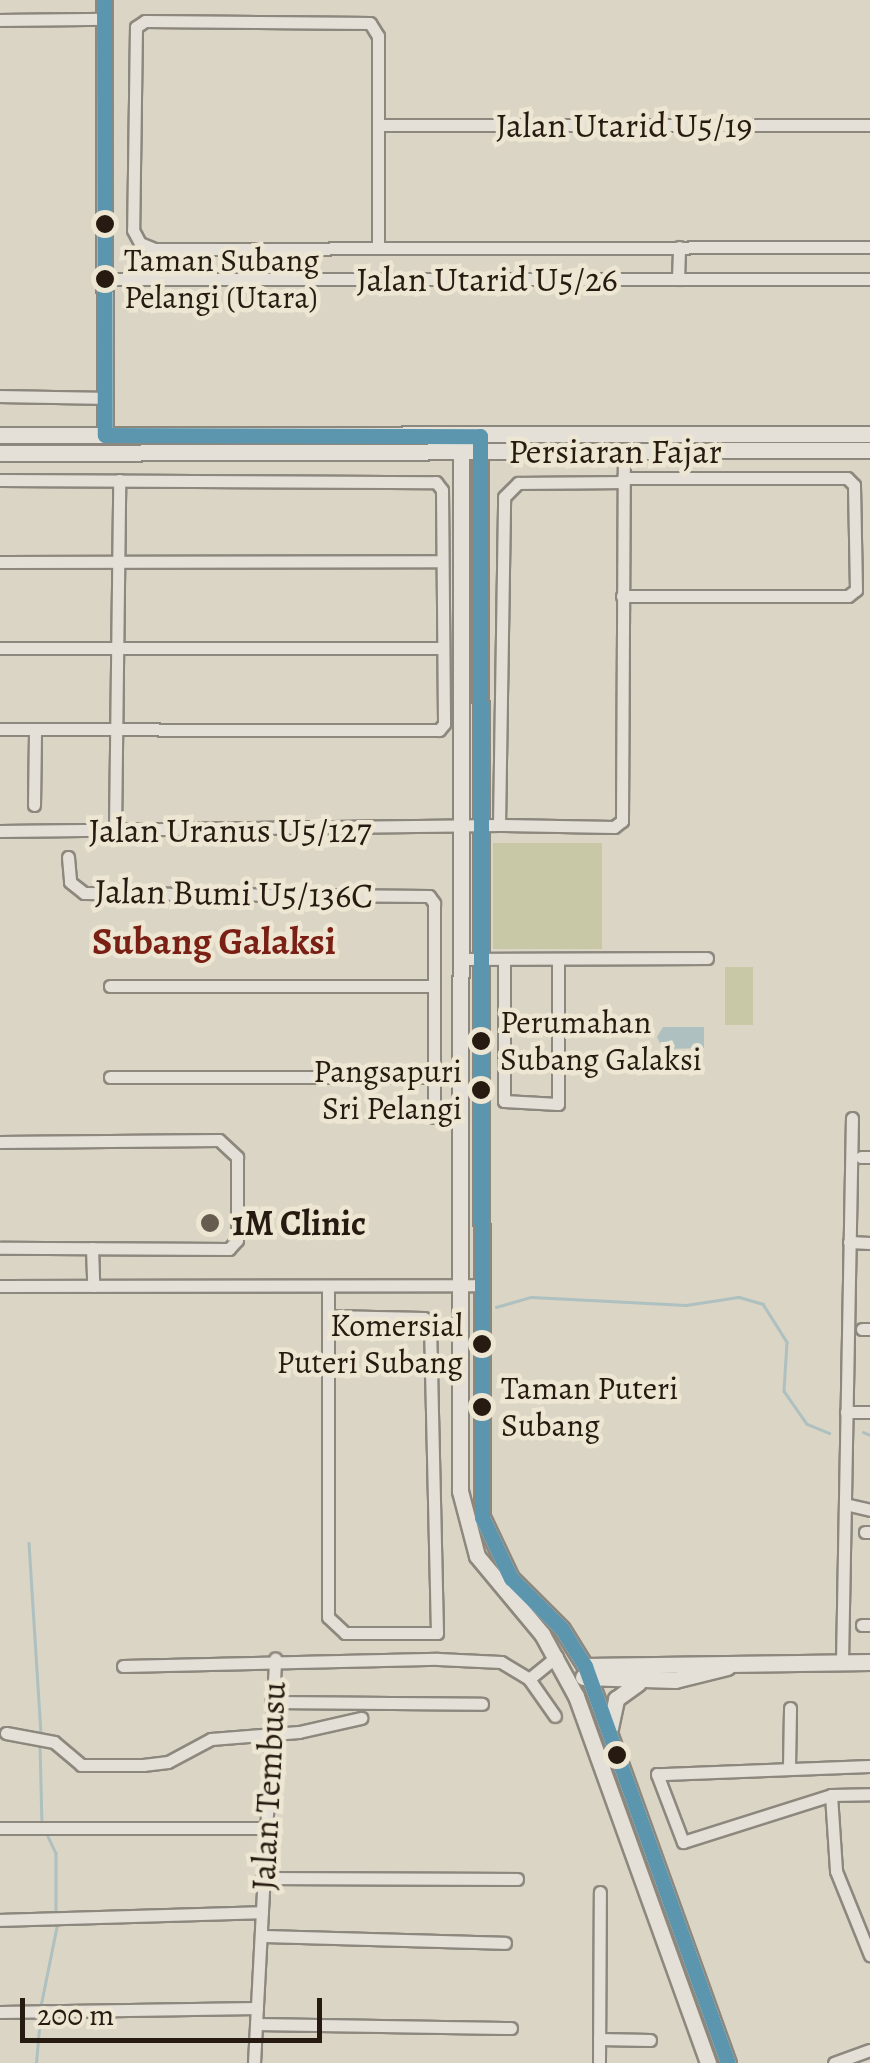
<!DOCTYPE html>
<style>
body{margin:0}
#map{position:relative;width:870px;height:2063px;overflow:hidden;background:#dbd5c5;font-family:Alegreya,serif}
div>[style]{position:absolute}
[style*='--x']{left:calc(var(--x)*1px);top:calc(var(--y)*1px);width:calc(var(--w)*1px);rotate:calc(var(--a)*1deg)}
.green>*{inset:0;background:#c8c8a7}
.water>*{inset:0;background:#aec0bf}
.stream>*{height:2.5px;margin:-1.25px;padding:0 1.25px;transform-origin:1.25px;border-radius:1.25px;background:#aec0bf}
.roads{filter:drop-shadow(2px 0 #8d887e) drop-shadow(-2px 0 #8d887e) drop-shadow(0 2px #8d887e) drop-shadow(0 -2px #8d887e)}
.street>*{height:11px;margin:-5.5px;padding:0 5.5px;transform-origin:5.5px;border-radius:5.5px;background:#e4e0d8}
.secondary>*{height:15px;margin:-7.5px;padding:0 7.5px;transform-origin:7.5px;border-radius:7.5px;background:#e4e0d8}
.bus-1>*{height:15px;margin:-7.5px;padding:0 7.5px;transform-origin:7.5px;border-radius:7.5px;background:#5b96ae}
.dots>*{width:28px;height:28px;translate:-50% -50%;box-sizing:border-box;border:5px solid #ede6d3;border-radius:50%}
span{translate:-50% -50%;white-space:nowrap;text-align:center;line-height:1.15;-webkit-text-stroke:9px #ede6d3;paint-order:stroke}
.bus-label{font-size:32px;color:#271b11}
.left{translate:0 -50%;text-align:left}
.right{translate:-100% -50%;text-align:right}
.street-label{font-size:35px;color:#271b11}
.poi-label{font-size:35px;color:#271b11;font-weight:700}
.neighbourhood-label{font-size:38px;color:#7a1f14;font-weight:700}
.scale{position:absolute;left:20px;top:1998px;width:302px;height:45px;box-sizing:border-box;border:5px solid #271b11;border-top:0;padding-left:12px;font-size:30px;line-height:35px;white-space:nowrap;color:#271b11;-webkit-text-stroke:8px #ede6d3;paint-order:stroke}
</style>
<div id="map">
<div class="green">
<i style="clip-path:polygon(493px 843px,602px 843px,602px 949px,493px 949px)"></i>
<i style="clip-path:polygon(725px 967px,753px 967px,753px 1025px,725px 1025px)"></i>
</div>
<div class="water">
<i style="clip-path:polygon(663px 1027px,704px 1027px,704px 1048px,663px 1049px,657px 1037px)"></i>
</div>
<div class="stream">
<i style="--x:496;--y:1307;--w:37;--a:-16"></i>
<i style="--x:532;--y:1297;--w:154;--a:3"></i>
<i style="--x:686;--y:1305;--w:54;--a:-8.6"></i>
<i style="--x:739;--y:1297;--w:25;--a:16"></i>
<i style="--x:763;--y:1304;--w:45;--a:57.7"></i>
<i style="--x:787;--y:1342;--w:49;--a:93.5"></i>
<i style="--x:784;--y:1391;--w:40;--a:55.1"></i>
<i style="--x:807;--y:1424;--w:24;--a:22"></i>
<i style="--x:863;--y:1432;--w:8;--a:23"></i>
<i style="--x:29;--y:1543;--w:193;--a:86.4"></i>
<i style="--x:40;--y:1744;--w:81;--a:88.6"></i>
<i style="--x:46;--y:1832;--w:23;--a:65"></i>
<i style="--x:56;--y:1853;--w:59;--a:90"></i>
<i style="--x:41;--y:2004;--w:81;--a:-78.6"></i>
<i style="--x:36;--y:2063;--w:46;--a:-85"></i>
</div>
<div class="roads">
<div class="street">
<i style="--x:0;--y:20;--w:104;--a:-0.6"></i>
<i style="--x:378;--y:125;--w:492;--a:0"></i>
<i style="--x:378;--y:248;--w:212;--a:-90"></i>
<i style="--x:378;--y:36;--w:15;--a:-122"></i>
<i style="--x:370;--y:23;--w:225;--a:-179.5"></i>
<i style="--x:145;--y:21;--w:11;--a:146"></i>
<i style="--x:136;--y:27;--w:203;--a:90.8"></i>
<i style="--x:133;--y:230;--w:15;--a:62"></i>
<i style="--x:140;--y:243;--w:16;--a:22"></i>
<i style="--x:155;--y:249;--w:715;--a:-0.16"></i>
<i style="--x:257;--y:249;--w:30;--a:90"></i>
<i style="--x:105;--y:279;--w:765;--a:0"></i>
<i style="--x:678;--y:279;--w:32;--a:-88"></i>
<i style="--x:0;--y:396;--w:105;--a:1.1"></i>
<i style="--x:0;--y:480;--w:436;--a:0.3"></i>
<i style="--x:436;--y:482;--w:10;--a:53"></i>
<i style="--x:442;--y:490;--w:234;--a:89.5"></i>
<i style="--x:444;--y:724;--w:8;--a:130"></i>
<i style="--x:439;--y:730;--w:439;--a:-179.9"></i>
<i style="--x:0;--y:562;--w:442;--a:-0.1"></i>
<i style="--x:622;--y:596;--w:226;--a:0"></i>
<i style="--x:848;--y:596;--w:10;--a:-37"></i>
<i style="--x:856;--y:590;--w:105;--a:-91.1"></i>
<i style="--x:854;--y:485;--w:10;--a:-135"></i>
<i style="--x:847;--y:478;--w:224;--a:180"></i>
<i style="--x:0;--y:648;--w:443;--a:0"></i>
<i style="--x:34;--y:805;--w:76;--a:-89.2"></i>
<i style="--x:499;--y:825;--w:115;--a:1"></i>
<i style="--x:614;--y:827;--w:10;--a:-37"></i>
<i style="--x:622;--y:821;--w:369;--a:-89.7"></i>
<i style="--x:0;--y:831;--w:499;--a:-0.7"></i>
<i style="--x:499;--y:825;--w:328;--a:-89.1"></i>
<i style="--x:504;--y:497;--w:20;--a:-45"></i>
<i style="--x:518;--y:483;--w:105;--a:-0.5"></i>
<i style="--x:115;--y:831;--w:351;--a:-89.3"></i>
<i style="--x:68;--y:857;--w:25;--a:85"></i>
<i style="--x:70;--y:882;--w:18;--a:38"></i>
<i style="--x:84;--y:893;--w:345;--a:0.5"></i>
<i style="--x:429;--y:896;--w:9;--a:54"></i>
<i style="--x:434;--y:903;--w:214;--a:90"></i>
<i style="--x:461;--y:959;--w:246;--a:-0.2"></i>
<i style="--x:504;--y:959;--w:142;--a:90"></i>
<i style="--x:504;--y:1101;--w:54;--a:3.2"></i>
<i style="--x:558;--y:1104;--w:145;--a:-90"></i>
<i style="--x:110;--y:986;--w:323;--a:0"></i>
<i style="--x:110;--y:1077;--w:351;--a:0"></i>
<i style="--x:0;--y:1142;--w:219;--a:-0.5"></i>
<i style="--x:219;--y:1140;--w:25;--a:43"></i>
<i style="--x:237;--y:1157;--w:83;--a:90"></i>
<i style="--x:237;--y:1240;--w:12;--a:132"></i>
<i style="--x:229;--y:1249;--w:229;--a:-179.7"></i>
<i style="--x:861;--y:1157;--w:9;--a:0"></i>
<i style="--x:849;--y:1242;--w:21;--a:3"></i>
<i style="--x:92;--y:1248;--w:38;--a:88"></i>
<i style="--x:0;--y:1286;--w:480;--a:-0.1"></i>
<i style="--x:328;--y:1316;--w:96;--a:1.2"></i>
<i style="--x:424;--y:1318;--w:8;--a:45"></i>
<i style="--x:430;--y:1324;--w:309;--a:88.7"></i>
<i style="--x:437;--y:1633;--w:92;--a:180"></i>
<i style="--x:345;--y:1633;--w:23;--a:-137"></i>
<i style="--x:328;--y:1617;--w:330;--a:-90"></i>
<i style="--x:862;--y:1329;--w:8;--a:0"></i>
<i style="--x:846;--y:1412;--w:24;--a:0"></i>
<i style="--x:845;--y:1504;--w:26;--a:13"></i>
<i style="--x:865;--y:1532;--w:5;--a:0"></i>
<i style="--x:862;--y:1625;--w:8;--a:0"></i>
<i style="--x:842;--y:1662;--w:544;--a:-88.95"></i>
<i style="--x:123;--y:1666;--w:315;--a:-1.3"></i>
<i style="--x:438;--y:1659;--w:63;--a:2.7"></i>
<i style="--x:501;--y:1662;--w:33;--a:31"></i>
<i style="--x:529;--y:1679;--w:36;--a:-39"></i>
<i style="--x:529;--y:1679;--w:45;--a:54.9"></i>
<i style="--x:271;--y:1702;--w:211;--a:0.5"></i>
<i style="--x:6;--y:1733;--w:49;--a:10.6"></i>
<i style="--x:54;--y:1742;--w:35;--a:40"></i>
<i style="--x:81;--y:1765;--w:62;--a:0"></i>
<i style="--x:143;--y:1765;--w:25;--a:-7"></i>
<i style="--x:168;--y:1762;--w:49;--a:-28.1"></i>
<i style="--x:211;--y:1739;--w:88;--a:-4.5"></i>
<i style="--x:299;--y:1732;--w:64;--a:-12.7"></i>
<i style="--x:870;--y:1766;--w:213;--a:177.8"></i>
<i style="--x:657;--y:1774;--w:73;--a:69.1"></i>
<i style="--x:683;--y:1842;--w:155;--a:-17.6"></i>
<i style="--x:831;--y:1795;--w:39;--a:-1"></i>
<i style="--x:789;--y:1767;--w:59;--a:-89"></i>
<i style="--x:831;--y:1795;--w:76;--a:86.2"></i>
<i style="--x:836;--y:1871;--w:91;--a:68"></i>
<i style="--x:0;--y:1828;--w:263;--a:0"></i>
<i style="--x:262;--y:1878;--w:255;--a:0.2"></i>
<i style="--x:0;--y:1920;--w:262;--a:-1.7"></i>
<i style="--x:261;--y:1936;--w:244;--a:1.6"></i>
<i style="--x:0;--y:2012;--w:257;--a:-0.9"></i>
<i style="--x:256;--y:2024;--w:255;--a:0.9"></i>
<i style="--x:599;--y:2039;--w:51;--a:1.1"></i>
<i style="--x:254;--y:2063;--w:405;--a:-87"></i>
<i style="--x:599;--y:2063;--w:171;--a:-89.7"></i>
<i style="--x:834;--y:2063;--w:38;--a:-20"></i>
</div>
<div class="secondary">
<i style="--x:104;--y:0;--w:435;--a:89.9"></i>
<i style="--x:0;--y:435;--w:870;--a:-0.07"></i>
<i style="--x:461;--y:436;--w:1055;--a:90.05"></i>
<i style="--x:460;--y:1491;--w:67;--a:75.3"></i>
<i style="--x:477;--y:1556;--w:102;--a:50.2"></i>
<i style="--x:542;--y:1634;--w:71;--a:61.3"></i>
<i style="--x:576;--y:1696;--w:390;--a:70.2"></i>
<i style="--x:480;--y:436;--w:1081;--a:89.89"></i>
<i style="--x:482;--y:1517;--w:68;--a:64.6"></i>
<i style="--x:511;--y:1578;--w:72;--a:45"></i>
<i style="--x:562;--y:1629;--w:44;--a:58.1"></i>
<i style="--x:585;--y:1666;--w:422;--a:70.2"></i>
<i style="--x:0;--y:453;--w:870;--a:-0.2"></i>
<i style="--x:585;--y:1666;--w:285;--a:-0.8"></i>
<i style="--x:583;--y:1677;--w:92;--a:1.9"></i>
<i style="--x:675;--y:1680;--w:54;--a:-14"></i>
<i style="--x:610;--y:1728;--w:30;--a:-78"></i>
<i style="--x:616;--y:1699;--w:27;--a:-36"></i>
</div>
</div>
<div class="bus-1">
<i style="--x:104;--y:0;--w:435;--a:89.9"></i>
<i style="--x:105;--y:435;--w:375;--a:0.2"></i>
<i style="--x:480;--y:436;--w:1081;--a:89.89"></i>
<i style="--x:482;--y:1517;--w:68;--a:64.6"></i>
<i style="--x:511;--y:1578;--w:72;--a:45"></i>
<i style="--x:562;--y:1629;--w:44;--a:58.1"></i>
<i style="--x:585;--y:1666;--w:422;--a:70.2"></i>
</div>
<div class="dots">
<i style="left:105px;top:224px;background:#271b11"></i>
<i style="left:105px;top:279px;background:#271b11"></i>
<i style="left:481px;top:1041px;background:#271b11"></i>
<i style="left:481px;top:1090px;background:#271b11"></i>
<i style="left:210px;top:1223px;background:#665c50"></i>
<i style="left:482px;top:1344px;background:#271b11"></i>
<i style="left:482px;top:1407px;background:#271b11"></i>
<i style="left:617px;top:1755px;background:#271b11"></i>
</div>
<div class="bus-label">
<span class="left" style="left:124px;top:279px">Taman Subang<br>Pelangi (Utara)</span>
<span class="left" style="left:500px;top:1041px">Perumahan<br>Subang Galaksi</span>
<span class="right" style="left:462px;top:1090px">Pangsapuri<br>Sri Pelangi</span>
<span class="right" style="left:463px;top:1344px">Komersial<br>Puteri Subang</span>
<span class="left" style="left:501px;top:1407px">Taman Puteri<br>Subang</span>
</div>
<div class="street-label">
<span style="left:624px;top:125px">Jalan Utarid U5/19</span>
<span style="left:487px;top:279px">Jalan Utarid U5/26</span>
<span style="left:615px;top:451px">Persiaran Fajar</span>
<span style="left:230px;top:830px">Jalan Uranus U5/127</span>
<span style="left:234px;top:893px;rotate:1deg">Jalan Bumi U5/136C</span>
<span style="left:268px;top:1786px;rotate:-87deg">Jalan Tembusu</span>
</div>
<div class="poi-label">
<span class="left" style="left:232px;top:1223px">1M Clinic</span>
</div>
<div class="neighbourhood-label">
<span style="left:214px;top:942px">Subang Galaksi</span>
</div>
<div class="scale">200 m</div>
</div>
